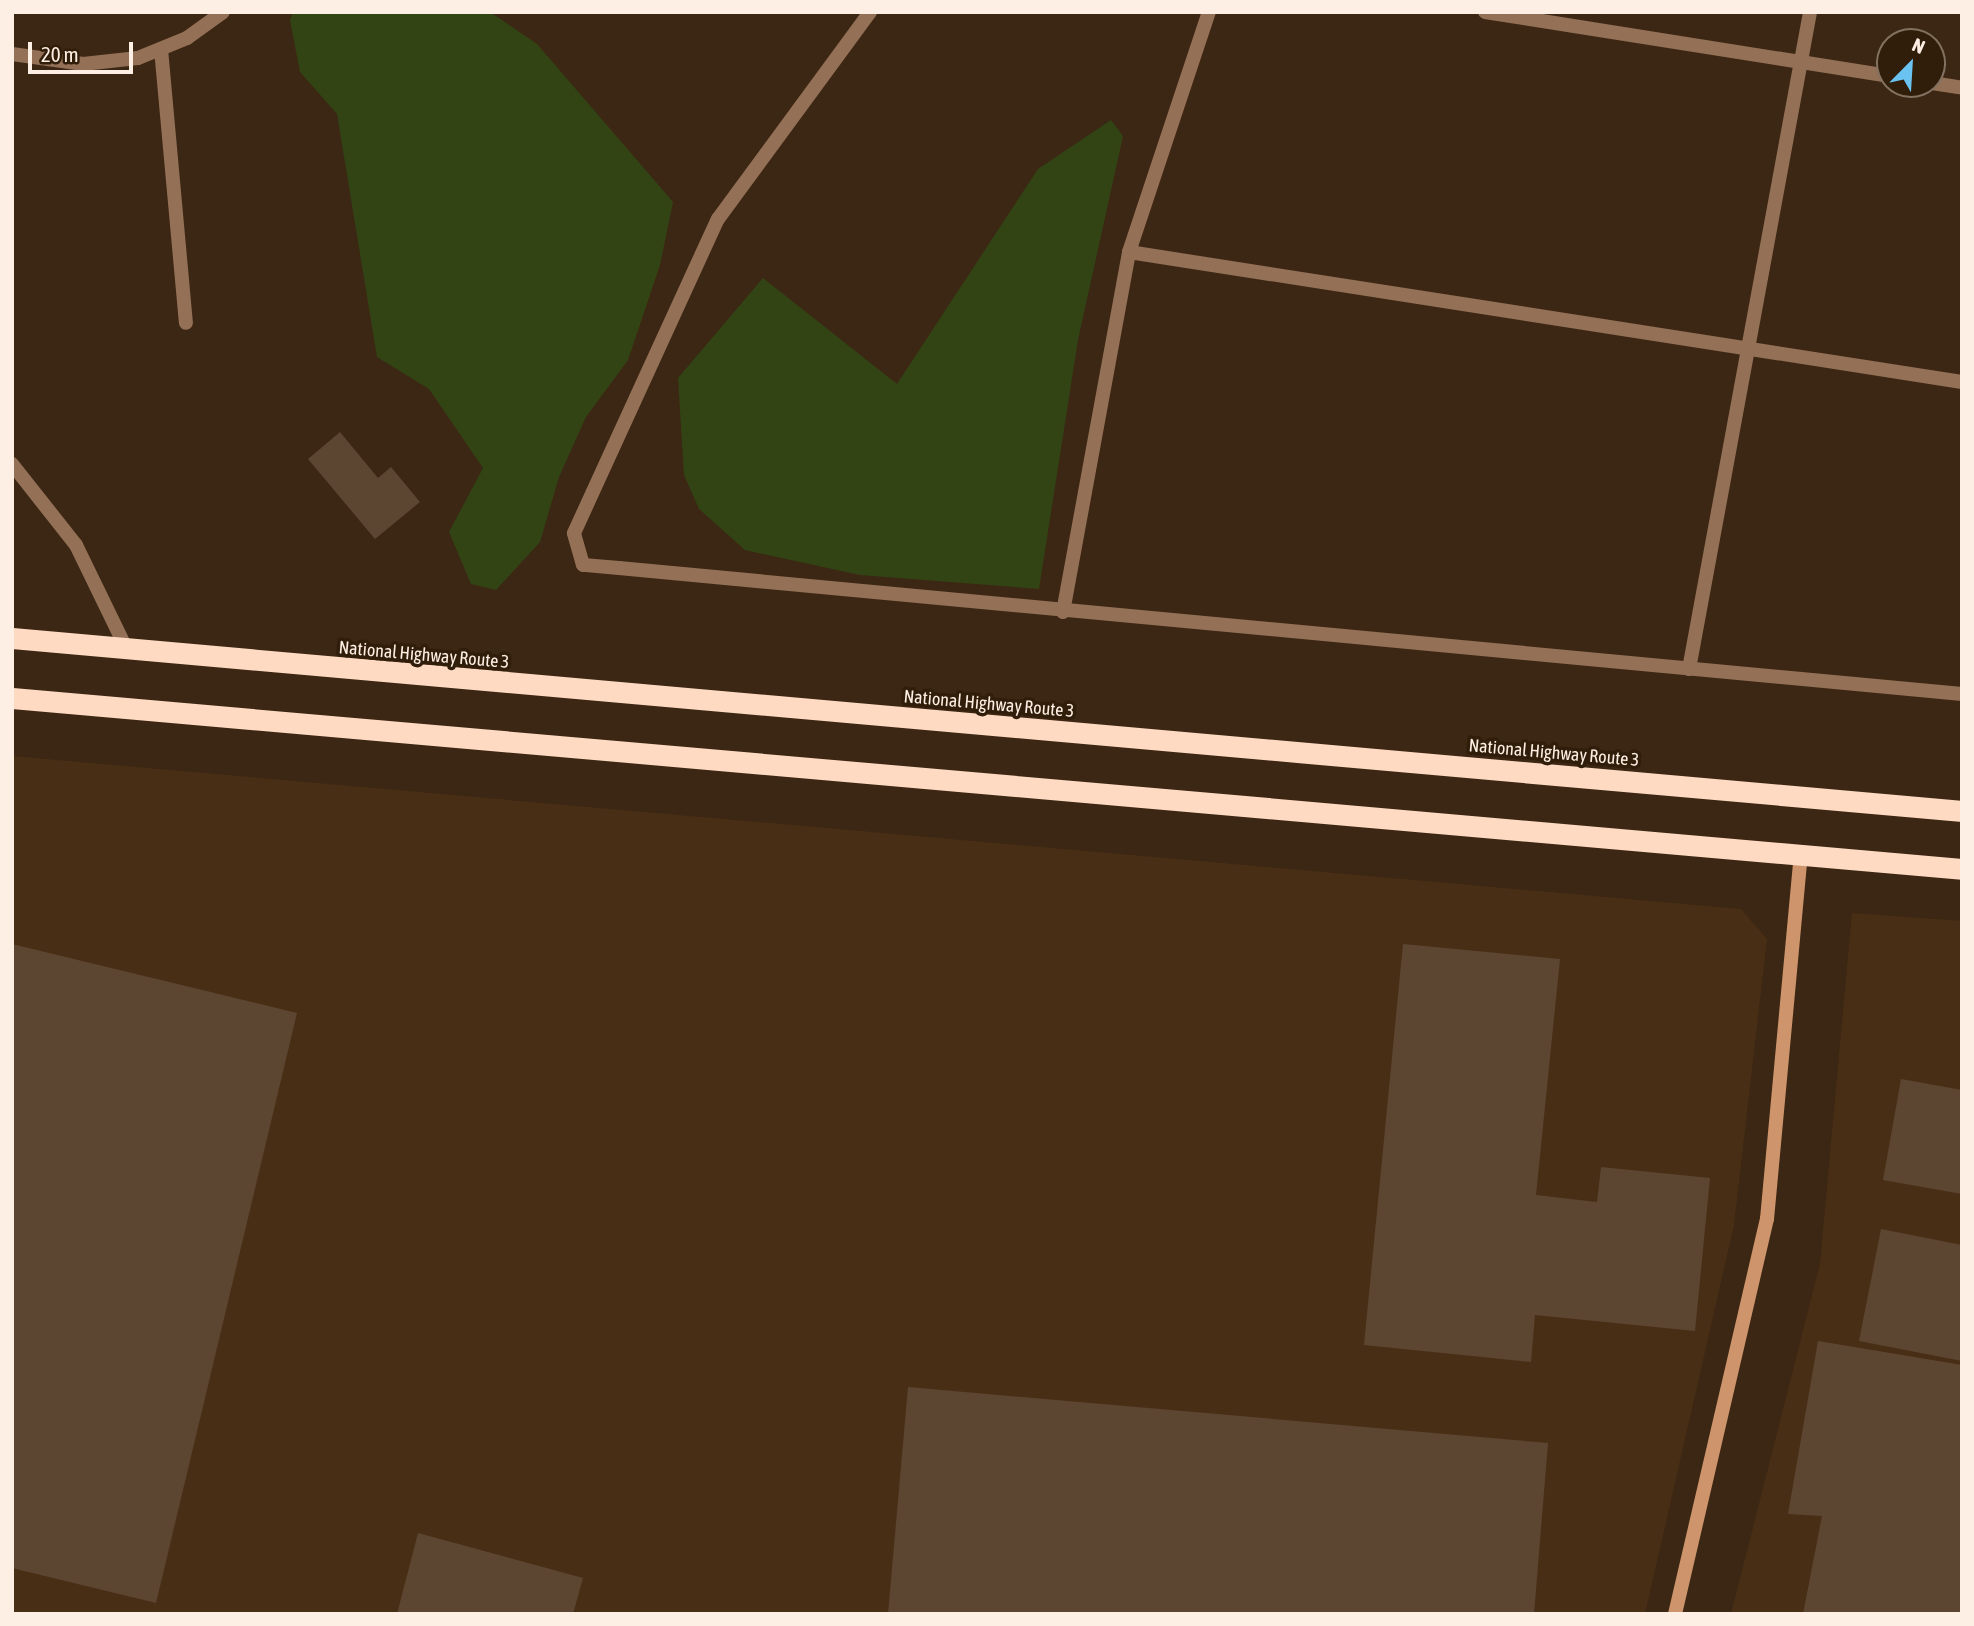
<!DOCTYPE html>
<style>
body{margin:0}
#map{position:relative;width:1974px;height:1626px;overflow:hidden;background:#3c2714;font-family:"Asap Condensed",sans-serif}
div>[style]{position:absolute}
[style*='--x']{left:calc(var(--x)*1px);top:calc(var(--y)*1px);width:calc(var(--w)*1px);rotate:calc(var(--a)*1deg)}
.built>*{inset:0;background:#482e15}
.green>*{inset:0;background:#324414}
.building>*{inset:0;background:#5c4632}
.lane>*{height:14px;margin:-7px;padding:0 7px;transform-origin:7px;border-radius:7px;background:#937056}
.street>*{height:14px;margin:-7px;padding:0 7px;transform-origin:7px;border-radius:7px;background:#937056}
.secondary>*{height:14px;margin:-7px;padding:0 7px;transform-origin:7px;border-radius:7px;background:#ce956c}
.highway>*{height:21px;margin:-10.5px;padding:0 10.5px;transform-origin:10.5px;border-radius:10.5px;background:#fedac2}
span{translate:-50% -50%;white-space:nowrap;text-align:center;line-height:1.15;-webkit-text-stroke:7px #311e0a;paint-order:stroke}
.street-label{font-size:18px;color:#fdefe3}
.frame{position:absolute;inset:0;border:14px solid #fdefe3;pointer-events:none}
.north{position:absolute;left:1876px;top:28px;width:70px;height:70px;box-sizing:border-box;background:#311e0a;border:2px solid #837261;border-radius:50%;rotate:24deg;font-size:19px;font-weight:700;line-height:28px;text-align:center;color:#fdefe3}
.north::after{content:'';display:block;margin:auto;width:24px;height:32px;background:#6bc3f2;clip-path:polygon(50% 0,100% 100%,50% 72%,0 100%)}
.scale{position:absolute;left:28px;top:42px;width:105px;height:32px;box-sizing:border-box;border:4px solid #fdefe3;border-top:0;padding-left:9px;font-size:21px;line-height:24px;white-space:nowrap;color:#fdefe3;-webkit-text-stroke:5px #311e0a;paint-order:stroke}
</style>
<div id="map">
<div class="built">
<i style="clip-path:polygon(12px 756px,1741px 909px,1767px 939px,1734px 1225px,1645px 1614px,12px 1614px)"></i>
<i style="clip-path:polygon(1852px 913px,1962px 921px,1962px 1614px,1731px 1614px,1820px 1264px)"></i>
</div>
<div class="green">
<i style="clip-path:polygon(293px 12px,490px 12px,537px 44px,673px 202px,660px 265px,628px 360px,586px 417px,559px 477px,540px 542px,496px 590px,471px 584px,449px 532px,483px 468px,429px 389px,377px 357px,337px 114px,300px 72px,290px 20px)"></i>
<i style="clip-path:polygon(1111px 120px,1123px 136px,1078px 340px,1039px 589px,860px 575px,745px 550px,699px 509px,684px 475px,678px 378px,763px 278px,897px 384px,1038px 169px)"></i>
</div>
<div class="building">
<i style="clip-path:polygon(340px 432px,378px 478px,391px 467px,420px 502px,375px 539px,308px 459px)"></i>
<i style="clip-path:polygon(12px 944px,297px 1013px,156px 1603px,12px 1568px)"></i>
<i style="clip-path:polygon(1403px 944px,1560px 959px,1536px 1195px,1597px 1202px,1601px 1167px,1710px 1178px,1695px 1331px,1535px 1315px,1531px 1362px,1364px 1345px)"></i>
<i style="clip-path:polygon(1901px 1079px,1962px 1090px,1962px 1194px,1883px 1180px)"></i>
<i style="clip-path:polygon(1881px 1229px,1962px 1245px,1962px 1361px,1859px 1341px)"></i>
<i style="clip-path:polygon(1818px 1341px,1962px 1365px,1962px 1614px,1803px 1614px,1822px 1516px,1788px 1514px)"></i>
<i style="clip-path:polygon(908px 1387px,1548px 1443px,1534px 1614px,888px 1614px)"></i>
<i style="clip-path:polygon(418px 1533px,583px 1578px,573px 1614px,397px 1614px)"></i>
</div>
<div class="lane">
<i style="--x:619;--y:568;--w:36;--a:-175"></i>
<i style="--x:583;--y:565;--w:33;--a:-106"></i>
<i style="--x:574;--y:533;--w:345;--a:-65.4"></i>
<i style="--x:718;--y:219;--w:257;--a:-53.7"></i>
</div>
<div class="street">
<i style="--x:1485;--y:12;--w:410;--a:9"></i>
<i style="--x:161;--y:49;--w:275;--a:84.8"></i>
<i style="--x:12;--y:54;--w:72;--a:8"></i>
<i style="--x:83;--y:64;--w:55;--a:-6.2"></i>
<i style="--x:138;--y:58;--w:53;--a:-22.2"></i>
<i style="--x:187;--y:38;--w:44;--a:-35.8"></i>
<i style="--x:1932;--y:83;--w:30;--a:9"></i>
<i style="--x:1129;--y:252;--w:843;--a:8.87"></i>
<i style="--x:12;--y:464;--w:103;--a:51.7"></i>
<i style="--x:76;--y:545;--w:119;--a:64.1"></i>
<i style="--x:619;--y:568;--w:1349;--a:5.36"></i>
<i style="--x:1063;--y:612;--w:366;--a:-79.6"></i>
<i style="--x:1129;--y:252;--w:253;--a:-71.6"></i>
<i style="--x:1689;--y:669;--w:668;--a:-79.56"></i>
</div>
<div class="secondary">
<i style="--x:1675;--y:1614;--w:406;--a:-76.9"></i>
<i style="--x:1767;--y:1219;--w:366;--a:-84.7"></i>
</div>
<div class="highway">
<i style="--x:12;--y:638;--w:1958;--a:5.07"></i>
<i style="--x:12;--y:698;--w:1957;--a:5.01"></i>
</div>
<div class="street-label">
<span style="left:424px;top:655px;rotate:5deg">National Highway Route 3</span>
<span style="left:989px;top:704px;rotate:5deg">National Highway Route 3</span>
<span style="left:1554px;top:753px;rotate:5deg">National Highway Route 3</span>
</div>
<div class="frame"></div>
<div class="north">N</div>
<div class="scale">20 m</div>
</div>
